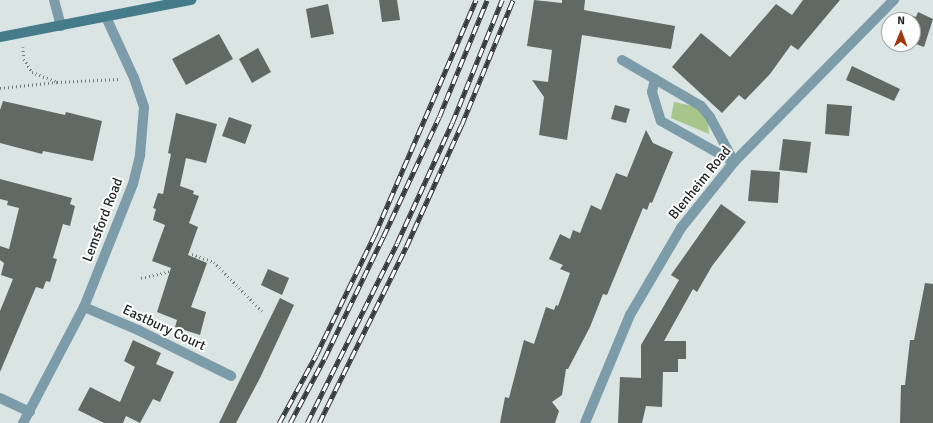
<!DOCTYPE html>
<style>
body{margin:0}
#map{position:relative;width:933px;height:423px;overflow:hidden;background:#d9e4e3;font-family:Signika,sans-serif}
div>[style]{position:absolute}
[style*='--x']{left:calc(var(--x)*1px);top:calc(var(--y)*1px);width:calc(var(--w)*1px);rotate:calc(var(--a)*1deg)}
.green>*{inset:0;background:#a8c58b}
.building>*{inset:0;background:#616964}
.path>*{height:2.5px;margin-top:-1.25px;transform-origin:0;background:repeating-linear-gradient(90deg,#747b7a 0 1px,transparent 0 4px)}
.street>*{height:10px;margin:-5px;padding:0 5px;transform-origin:5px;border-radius:5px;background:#7b9ca8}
.secondary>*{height:10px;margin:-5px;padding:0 5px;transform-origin:5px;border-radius:5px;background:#467b8b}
.rail>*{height:4.5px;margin-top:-2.25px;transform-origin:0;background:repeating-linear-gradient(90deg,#fff 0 9px,#333838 0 18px);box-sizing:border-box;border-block:1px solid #333838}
span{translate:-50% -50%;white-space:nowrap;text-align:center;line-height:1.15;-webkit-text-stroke:4px #fff;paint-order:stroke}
.street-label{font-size:14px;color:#1e2222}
.north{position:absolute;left:881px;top:12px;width:40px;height:40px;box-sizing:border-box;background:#fff;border:1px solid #a5a7a7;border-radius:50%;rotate:1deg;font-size:11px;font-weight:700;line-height:16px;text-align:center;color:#1e2222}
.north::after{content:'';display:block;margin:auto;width:14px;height:18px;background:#9f3911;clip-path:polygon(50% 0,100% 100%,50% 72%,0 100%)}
</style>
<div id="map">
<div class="green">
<i style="clip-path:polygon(674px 102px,698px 107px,708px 119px,709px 134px,671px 118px)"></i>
</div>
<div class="building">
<i style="clip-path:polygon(379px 0,397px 0,400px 20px,382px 22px)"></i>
<i style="clip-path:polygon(534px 0,562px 3px,562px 0,585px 0,584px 10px,675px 26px,671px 49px,582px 35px,567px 140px,539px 135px,544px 97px,532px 80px,548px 82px,552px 50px,527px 46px)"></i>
<i style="clip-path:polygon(803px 0,840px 0,798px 50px,791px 45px,770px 74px,745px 100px,739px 95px,722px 113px,672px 67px,701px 33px,730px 57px,776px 4px,792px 15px)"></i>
<i style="clip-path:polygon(328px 4px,334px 34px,311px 38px,306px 9px)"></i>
<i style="clip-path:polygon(903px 12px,916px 17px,918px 12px,933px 19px,924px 47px,913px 43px,913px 20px,900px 20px)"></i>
<i style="clip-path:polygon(219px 34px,233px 59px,186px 85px,172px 59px)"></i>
<i style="clip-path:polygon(258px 48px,271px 72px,252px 83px,239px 59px)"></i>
<i style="clip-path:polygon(852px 66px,900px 89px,894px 101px,846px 80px)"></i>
<i style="clip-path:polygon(3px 101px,65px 115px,66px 112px,102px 121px,93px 161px,43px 151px,42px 154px,0 143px,0 110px)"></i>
<i style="clip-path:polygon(827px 104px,852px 106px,849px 136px,825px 134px)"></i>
<i style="clip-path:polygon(615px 105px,630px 109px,626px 123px,611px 119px)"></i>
<i style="clip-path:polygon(176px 113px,217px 124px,206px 163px,186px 158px,180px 186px,194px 191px,193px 194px,199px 196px,189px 223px,198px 227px,188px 255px,207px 263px,191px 307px,206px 312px,200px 335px,175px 327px,177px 320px,157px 312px,171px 268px,152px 261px,165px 225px,153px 220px,156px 209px,153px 208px,158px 193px,163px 194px,171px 154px,168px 153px)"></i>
<i style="clip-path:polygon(229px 117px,252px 125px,245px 144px,222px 136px)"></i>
<i style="clip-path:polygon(646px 130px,653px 143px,673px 152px,652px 203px,650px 202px,647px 210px,643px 208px,607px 295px,603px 294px,590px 327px,568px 369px,566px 369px,562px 395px,552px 402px,559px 411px,555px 423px,500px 423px,505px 397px,509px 398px,524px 340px,534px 344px,546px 307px,554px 310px,556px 305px,558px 306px,570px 273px,560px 269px,563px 265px,549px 259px,560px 234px,570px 239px,573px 230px,580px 233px,591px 205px,601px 210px,616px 173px,627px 177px)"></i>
<i style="clip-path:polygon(783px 139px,811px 142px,807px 173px,779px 170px)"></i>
<i style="clip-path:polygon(751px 170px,780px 172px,778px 203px,748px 201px)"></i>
<i style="clip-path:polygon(0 179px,72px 198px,70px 204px,75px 206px,70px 226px,63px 224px,53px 258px,57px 259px,50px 282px,46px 281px,43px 289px,36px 287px,0 372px,0 311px,13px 279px,1px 275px,4px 263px,0 260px,0 246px,9px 249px,19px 208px,7px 205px,8px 201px,0 199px)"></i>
<i style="clip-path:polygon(721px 204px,746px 222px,712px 266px,697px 292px,693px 289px,664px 341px,686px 341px,686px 359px,678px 359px,678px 372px,663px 372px,662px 407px,646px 406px,642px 423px,618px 423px,620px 377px,641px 378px,641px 345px,679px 280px,671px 275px)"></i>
<i style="clip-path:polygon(268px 269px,289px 278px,282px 295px,261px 285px)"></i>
<i style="clip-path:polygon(925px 283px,933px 284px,933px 423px,900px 423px,901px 385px,905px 385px,910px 340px,914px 340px)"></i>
<i style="clip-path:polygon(280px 298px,294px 305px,260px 378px,236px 423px,219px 423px)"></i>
<i style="clip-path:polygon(133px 340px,161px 353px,156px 364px,174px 372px,160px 402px,153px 399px,140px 423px,126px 416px,123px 423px,104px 423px,78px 410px,90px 387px,120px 402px,135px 367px,124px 361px)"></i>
</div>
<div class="path">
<i style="--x:23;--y:47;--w:12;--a:85"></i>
<i style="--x:24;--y:59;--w:15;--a:58"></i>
<i style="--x:32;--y:72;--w:26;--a:21"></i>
<i style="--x:0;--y:88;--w:57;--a:-6"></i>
<i style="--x:57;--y:82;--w:62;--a:-2.8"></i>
<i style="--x:192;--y:254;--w:23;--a:20"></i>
<i style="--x:214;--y:262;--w:69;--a:45.6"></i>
<i style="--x:141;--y:278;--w:31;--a:-13"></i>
</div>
<div class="street">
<i style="--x:54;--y:0;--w:27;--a:75"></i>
<i style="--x:622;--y:60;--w:91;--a:30.2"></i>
<i style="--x:701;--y:106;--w:14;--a:51"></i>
<i style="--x:710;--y:117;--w:51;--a:61.9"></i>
<i style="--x:655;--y:79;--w:13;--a:103"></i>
<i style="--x:652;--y:92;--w:30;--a:73"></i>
<i style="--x:661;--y:121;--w:84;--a:29.3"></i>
<i style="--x:84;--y:307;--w:59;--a:23.1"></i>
<i style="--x:138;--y:330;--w:104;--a:26.3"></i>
<i style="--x:0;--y:398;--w:33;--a:25"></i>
<i style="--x:23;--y:423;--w:131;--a:-62.3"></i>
<i style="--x:84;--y:307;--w:132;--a:-68.3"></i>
<i style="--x:133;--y:184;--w:30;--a:-76"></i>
<i style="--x:140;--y:155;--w:48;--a:-85.2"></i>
<i style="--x:144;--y:107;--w:31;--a:-109"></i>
<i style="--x:134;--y:78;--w:67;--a:-114.7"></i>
<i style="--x:585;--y:423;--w:117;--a:-67.4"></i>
<i style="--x:630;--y:315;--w:101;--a:-59.6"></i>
<i style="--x:681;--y:228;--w:85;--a:-51.2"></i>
<i style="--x:734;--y:162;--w:228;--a:-45.4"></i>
</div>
<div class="secondary">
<i style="--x:0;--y:37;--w:195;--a:-11"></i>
</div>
<div class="rail">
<i style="--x:279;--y:423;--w:77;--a:-61.4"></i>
<i style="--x:316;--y:355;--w:135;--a:-64"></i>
<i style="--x:375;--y:234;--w:255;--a:-66.7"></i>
<i style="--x:290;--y:423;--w:72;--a:-62"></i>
<i style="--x:324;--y:359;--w:136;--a:-64.2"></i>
<i style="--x:383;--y:237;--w:132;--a:-65"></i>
<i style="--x:439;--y:117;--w:126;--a:-67.7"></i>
<i style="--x:307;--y:423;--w:201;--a:-63.4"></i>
<i style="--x:397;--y:243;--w:132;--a:-65.4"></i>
<i style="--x:452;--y:123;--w:133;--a:-67.9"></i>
<i style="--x:319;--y:423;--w:196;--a:-63.7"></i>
<i style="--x:406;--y:247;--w:133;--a:-65.6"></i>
<i style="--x:461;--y:126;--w:136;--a:-67.6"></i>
</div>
<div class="street-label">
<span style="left:700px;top:183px;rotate:-51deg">Blenheim Road</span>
<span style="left:103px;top:220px;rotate:-69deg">Lemsford Road</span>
<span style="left:164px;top:328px;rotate:25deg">Eastbury Court</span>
</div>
<div class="north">N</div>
</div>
